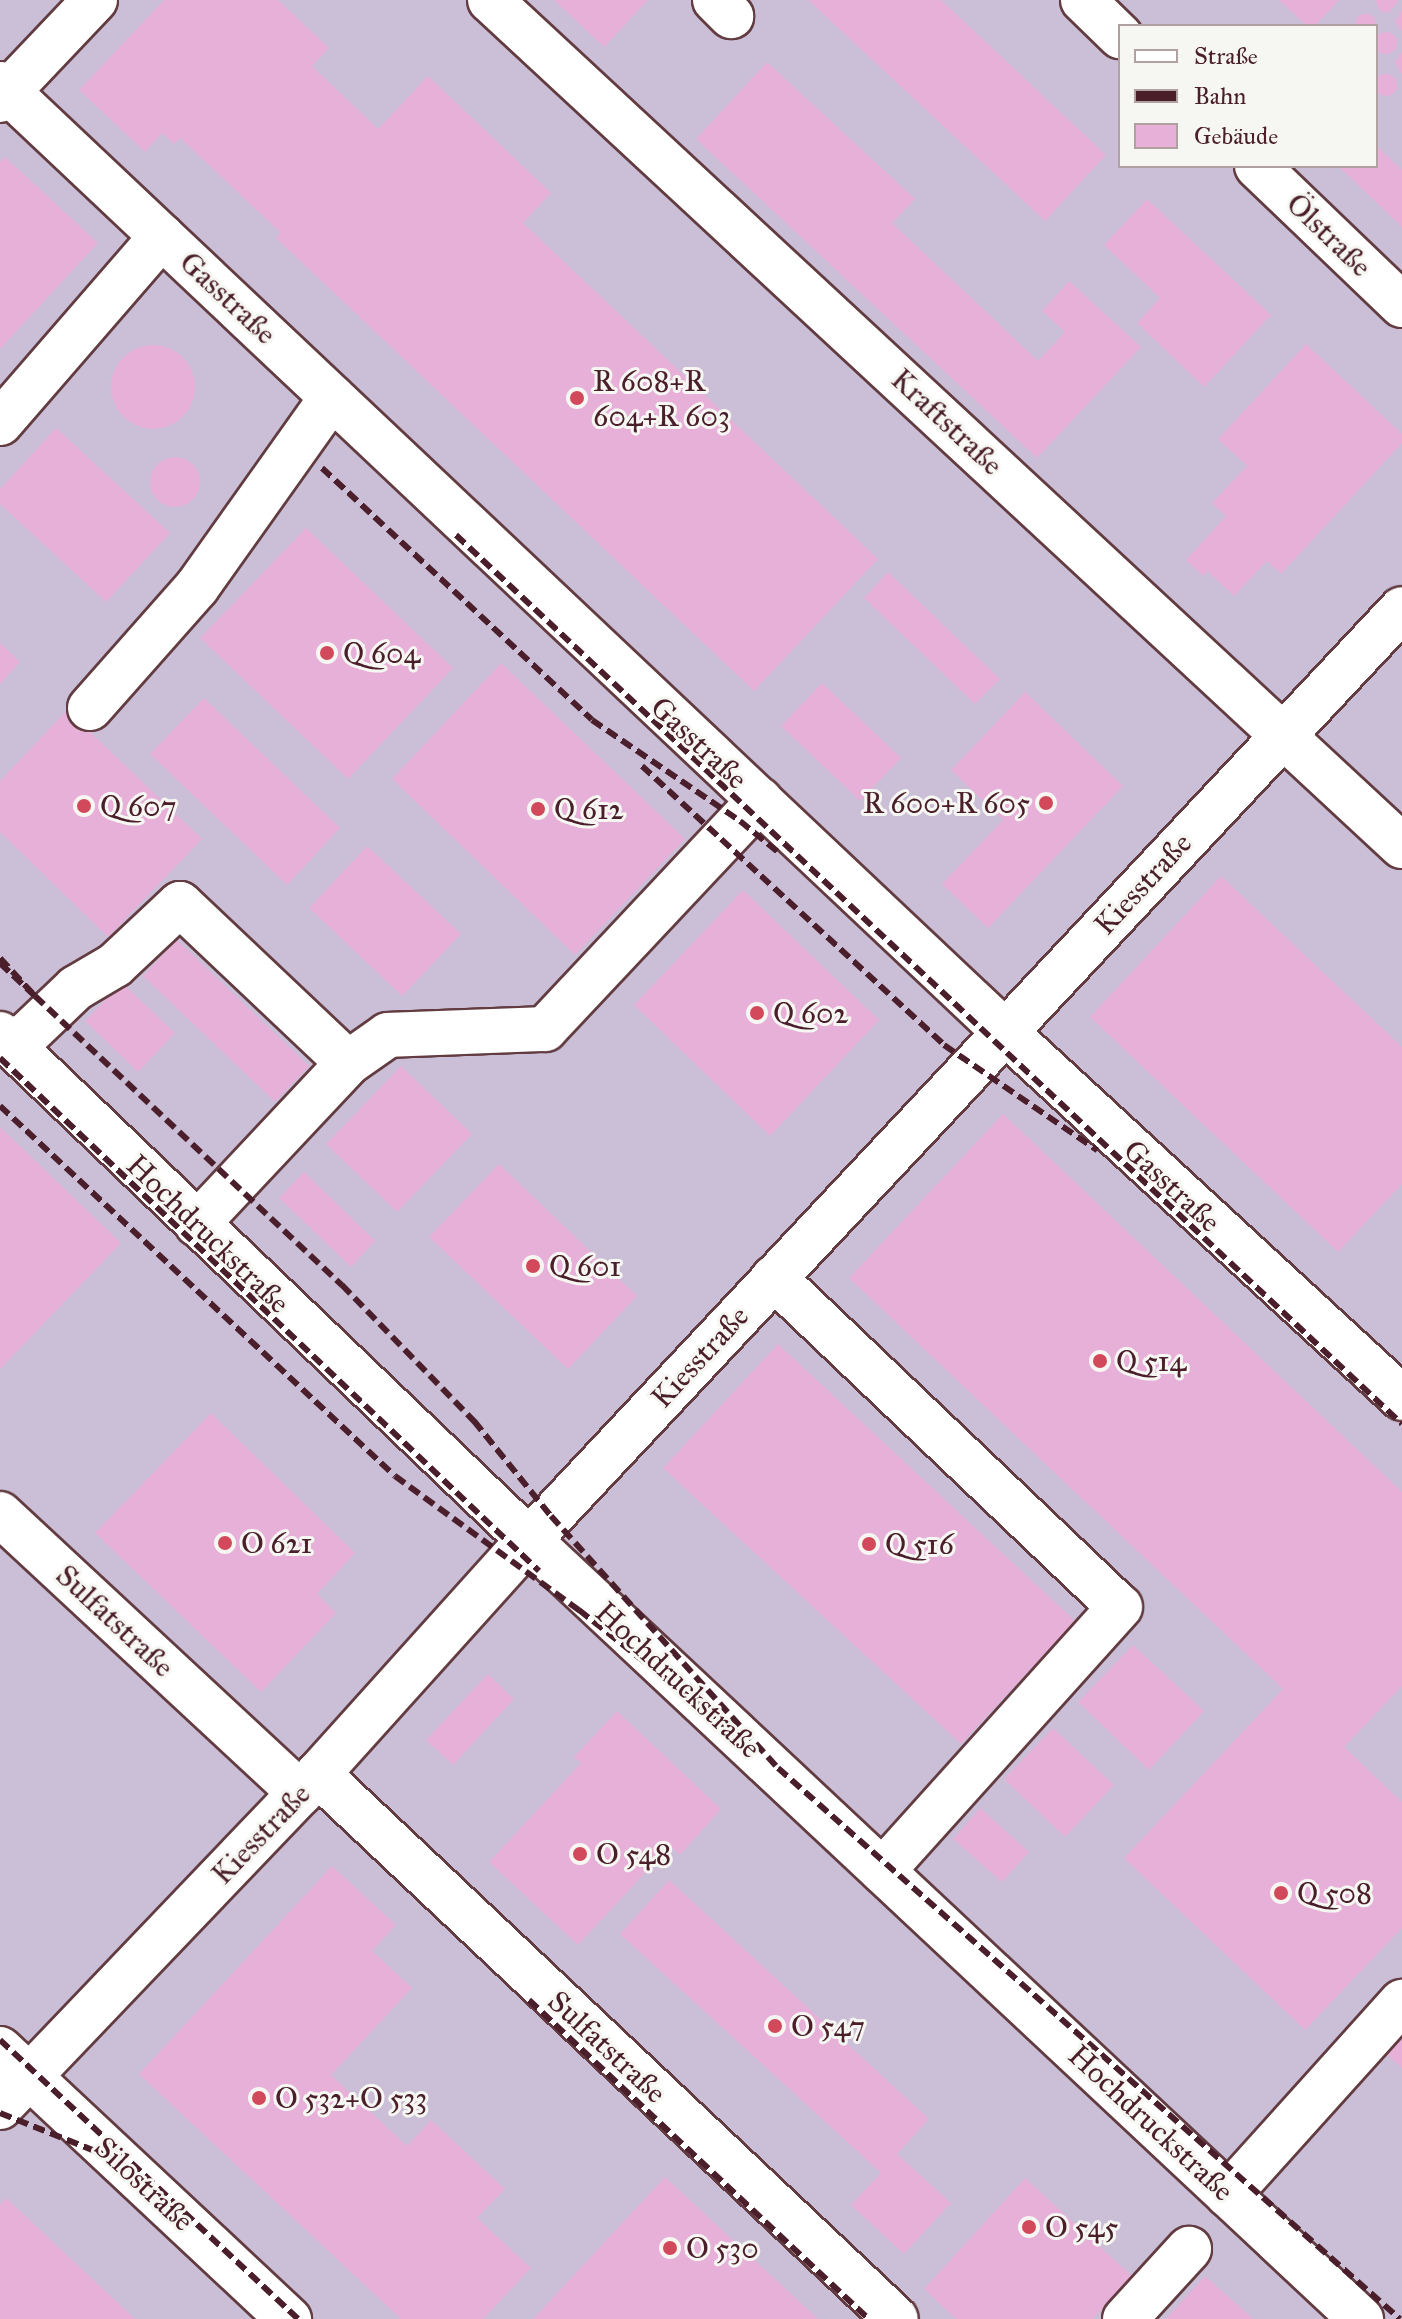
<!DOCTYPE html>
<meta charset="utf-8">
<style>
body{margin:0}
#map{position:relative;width:1402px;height:2319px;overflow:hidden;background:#eae0be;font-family:"IM FELL Great Primer",serif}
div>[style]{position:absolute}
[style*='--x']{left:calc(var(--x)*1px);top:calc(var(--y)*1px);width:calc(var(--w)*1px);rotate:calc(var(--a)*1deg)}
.industrial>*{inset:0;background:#cabfd6}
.building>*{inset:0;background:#e6b0d9}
.round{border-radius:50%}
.roads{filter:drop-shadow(2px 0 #623c41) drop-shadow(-2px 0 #623c41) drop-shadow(0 2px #623c41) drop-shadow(0 -2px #623c41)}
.minor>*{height:44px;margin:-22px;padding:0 22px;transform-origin:22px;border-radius:22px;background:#fff}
.rail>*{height:6px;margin-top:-3px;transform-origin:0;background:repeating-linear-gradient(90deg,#4a1f2b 0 12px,transparent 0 18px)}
.dots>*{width:22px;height:22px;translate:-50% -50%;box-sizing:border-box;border:4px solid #f6f6f2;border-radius:50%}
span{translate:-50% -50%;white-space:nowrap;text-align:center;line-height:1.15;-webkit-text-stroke:6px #f6f6f2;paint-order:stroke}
.street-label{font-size:30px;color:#4a1f2b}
.poi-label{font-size:30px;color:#4a1f2b}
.left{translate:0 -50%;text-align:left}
.right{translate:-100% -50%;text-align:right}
.legend{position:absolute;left:1118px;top:24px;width:260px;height:144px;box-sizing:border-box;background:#f6f6f2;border:2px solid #b1a0a2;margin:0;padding:10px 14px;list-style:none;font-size:24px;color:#4a1f2b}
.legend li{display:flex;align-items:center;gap:16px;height:40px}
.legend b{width:40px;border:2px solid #b1a0a2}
</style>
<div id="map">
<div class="industrial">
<i style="clip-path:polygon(evenodd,0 0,1402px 0,1402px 2319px,0 2319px,0 0,1120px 26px,1376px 26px,1376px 166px,1120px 166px,1120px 26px)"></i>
</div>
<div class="building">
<i style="clip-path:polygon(164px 0,278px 0,329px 48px,312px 66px,378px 129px,428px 76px,551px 193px,523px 223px,878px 559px,754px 691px,276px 238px,281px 233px,180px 138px,174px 144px,162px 133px,145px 152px,79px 90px)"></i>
<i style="clip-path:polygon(554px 0,648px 0,604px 47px)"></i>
<i style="clip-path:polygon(808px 0,941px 0,1106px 155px,1045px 221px)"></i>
<i style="clip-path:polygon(1279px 0,1339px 0,1315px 26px,1307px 26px)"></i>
<i style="clip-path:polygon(1375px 0,1398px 0,1398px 2px,1388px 13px,1380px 11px)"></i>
<i style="clip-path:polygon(1402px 10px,1402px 31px,1395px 22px)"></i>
<i style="clip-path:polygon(1366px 13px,1374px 17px,1377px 26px,1354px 26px,1358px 16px)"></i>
<i class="round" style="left:1375px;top:32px;width:22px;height:22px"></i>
<i style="clip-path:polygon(1402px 52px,1402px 74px,1395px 62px)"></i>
<i style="clip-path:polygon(767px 62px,915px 199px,892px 223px,1038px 361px,1065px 332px,1042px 311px,1069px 281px,1141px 347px,1037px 458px,696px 139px)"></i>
<i class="round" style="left:1375px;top:74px;width:22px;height:22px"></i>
<i style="clip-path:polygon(1376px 145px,1402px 170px,1402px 227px,1338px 166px,1376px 166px)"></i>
<i style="clip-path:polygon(5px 157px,98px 243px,0 349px,0 162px)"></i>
<i style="clip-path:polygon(1147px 199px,1271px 315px,1204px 387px,1137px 323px,1160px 298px,1104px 245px)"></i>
<i style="clip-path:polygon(1306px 344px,1402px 434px,1402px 443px,1281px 574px,1267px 561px,1234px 596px,1207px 571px,1203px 576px,1186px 560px,1226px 516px,1212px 503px,1247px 466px,1218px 439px)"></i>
<i class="round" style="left:111px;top:345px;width:84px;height:84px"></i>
<i style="clip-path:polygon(56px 428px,170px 533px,106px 602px,0 504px,0 489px)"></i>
<i class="round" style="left:150px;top:457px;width:50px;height:50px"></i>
<i style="clip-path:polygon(306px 528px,453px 668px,348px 779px,200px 638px)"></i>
<i style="clip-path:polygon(888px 572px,1000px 679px,975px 704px,864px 598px)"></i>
<i style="clip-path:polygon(0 643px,20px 662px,0 684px)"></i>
<i style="clip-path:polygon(501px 663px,685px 839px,575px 955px,392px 779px)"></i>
<i style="clip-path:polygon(822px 683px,901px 758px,860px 801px,781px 726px)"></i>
<i style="clip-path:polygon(1025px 692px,1123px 786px,988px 928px,942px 884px,1003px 820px,951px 770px)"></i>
<i style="clip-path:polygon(204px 698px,340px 828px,287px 885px,150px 754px)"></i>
<i style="clip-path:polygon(67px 710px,202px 839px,108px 937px,0 832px,0 781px)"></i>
<i style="clip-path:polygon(367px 846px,461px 934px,402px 996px,309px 908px)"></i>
<i style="clip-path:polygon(1221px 876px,1402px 1047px,1402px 1184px,1338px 1252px,1090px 1017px)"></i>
<i style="clip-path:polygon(743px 890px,879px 1020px,770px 1136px,634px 1005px)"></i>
<i style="clip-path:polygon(177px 940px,309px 1066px,275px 1102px,143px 976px)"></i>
<i style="clip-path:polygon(122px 983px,175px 1033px,138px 1072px,85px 1021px)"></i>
<i style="clip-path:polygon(401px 1066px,472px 1134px,397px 1212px,326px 1144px)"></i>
<i style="clip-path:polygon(1003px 1114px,1402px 1492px,1402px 1686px,1344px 1747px,1402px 1802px,1402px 1928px,1305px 2030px,1124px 1858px,1283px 1689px,849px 1278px)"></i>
<i style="clip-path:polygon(0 1127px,121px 1243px,0 1369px)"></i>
<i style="clip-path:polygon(499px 1164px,637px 1296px,568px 1369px,429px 1237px)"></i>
<i style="clip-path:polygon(304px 1172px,375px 1241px,351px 1267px,279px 1198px)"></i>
<i style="clip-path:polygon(778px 1344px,1075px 1621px,961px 1744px,663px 1468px)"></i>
<i style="clip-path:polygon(211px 1413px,355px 1553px,317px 1594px,336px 1613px,261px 1692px,95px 1533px)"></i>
<i style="clip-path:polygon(1133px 1645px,1204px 1711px,1149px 1770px,1078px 1702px)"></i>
<i style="clip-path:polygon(488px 1674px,514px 1699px,453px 1765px,426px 1740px)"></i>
<i style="clip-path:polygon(617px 1711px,721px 1809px,680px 1855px,670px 1846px,578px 1945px,489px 1862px,581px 1763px,574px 1757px)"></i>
<i style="clip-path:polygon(1053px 1728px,1114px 1785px,1065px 1837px,1004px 1779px)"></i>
<i style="clip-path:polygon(980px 1808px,1029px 1852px,1002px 1882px,953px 1839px)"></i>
<i style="clip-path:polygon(332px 1866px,396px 1925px,372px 1951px,412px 1988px,331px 2075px,407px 2146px,431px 2120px,505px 2189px,477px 2218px,531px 2268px,483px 2319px,401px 2319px,139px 2074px)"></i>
<i style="clip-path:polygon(669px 1880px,929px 2119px,897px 2154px,951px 2203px,904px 2254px,851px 2205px,881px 2173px,620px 1934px)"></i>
<i style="clip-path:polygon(1402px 2036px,1402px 2068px,1386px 2054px)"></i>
<i style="clip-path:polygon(665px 2177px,818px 2319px,533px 2319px)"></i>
<i style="clip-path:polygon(1025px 2178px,1132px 2276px,1093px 2319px,956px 2319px,924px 2289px)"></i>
<i style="clip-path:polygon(6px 2198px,135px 2319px,0 2319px,0 2205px)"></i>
<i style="clip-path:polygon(1205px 2276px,1253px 2319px,1166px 2319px)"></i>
</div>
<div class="roads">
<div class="minor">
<i style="--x:490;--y:0;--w:1244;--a:42.85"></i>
<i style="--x:715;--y:0;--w:23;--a:45"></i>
<i style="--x:1083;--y:0;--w:52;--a:44.2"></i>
<i style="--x:0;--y:84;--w:1382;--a:43.33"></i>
<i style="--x:1005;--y:1032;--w:540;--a:42.67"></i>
<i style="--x:0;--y:100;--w:138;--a:-46.5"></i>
<i style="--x:1257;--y:166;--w:201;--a:43.8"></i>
<i style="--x:0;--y:423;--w:247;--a:-49.1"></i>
<i style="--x:90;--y:708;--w:162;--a:-48.5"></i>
<i style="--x:197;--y:587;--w:233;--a:-54.6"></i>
<i style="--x:0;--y:1034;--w:732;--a:43.73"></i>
<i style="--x:529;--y:1540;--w:1140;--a:43.12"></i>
<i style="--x:14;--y:1047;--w:86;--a:-43.6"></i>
<i style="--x:76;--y:988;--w:45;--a:-30.5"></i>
<i style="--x:115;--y:965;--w:89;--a:-43.2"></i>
<i style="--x:180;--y:904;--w:231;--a:43.4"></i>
<i style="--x:197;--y:1224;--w:221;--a:-46.8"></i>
<i style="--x:348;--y:1063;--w:49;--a:-35"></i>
<i style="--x:388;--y:1035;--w:157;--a:-2.2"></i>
<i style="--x:545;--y:1029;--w:314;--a:-46.8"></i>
<i style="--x:774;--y:1278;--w:477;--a:43.6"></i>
<i style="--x:1120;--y:1607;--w:355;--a:132"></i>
<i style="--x:0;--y:1514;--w:410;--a:42.9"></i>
<i style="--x:318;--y:1774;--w:794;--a:43.32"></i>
<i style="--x:0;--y:2049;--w:396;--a:43.1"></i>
<i style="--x:0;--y:2107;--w:460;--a:-46.3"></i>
<i style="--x:318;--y:1774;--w:315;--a:-48"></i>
<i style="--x:529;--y:1540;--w:1276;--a:-46.84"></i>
<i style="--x:1228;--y:2195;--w:260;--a:-48"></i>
<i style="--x:1125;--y:2319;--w:95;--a:-47.6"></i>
</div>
</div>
<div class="rail">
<i style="--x:322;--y:468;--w:369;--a:43"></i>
<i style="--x:592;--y:720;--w:179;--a:34.3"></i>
<i style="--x:740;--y:821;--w:49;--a:39.2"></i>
<i style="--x:456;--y:535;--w:1298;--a:43.22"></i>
<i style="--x:642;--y:766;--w:411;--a:42.7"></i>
<i style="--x:944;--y:1045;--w:186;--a:34.5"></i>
<i style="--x:0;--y:958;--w:52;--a:47.4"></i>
<i style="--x:35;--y:996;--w:48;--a:-136.7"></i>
<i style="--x:35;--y:996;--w:422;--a:43.3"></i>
<i style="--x:342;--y:1285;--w:190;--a:45.9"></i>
<i style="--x:474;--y:1421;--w:122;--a:51"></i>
<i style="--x:551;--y:1516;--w:339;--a:48"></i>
<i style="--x:778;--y:1768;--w:831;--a:41.54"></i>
<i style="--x:0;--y:1058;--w:744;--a:43.58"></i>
<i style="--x:0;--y:1106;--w:541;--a:43.13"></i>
<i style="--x:395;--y:1476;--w:228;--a:36.1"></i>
<i style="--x:579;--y:1610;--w:203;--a:38.4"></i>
<i style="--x:529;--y:2000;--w:466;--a:43.2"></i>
<i style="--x:0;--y:2040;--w:408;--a:43.1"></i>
<i style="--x:0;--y:2113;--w:135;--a:21.8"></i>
</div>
<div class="dots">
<i style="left:577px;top:398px;background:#d1495b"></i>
<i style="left:327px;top:653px;background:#d1495b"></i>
<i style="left:1046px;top:803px;background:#d1495b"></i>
<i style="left:84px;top:806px;background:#d1495b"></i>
<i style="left:538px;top:809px;background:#d1495b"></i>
<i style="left:757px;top:1013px;background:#d1495b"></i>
<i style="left:533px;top:1266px;background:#d1495b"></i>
<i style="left:1100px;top:1361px;background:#d1495b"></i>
<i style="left:225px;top:1543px;background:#d1495b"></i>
<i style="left:869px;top:1544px;background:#d1495b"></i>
<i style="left:580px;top:1854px;background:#d1495b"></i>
<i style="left:1281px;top:1893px;background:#d1495b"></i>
<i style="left:775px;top:2026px;background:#d1495b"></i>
<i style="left:259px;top:2098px;background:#d1495b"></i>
<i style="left:1029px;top:2227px;background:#d1495b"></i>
<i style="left:670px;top:2248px;background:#d1495b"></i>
</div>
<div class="street-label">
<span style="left:1329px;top:235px;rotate:44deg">Ölstraße</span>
<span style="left:228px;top:298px;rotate:43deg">Gasstraße</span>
<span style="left:947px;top:422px;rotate:43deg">Kraftstraße</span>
<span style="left:699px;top:743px;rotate:43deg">Gasstraße</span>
<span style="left:1143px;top:884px;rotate:-47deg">Kiesstraße</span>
<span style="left:1172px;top:1186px;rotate:43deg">Gasstraße</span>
<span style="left:208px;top:1234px;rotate:44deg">Hochdruckstraße</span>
<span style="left:700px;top:1357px;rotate:-47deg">Kiesstraße</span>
<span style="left:115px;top:1621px;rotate:43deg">Sulfatstraße</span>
<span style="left:678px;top:1680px;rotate:43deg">Hochdruckstraße</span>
<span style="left:261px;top:1834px;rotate:-46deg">Kiesstraße</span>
<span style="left:607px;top:2047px;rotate:43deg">Sulfatstraße</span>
<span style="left:1151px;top:2123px;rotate:43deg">Hochdruckstraße</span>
<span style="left:144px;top:2184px;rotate:43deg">Silostraße</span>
</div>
<div class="poi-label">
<span class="left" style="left:593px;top:398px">R 608+R<br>604+R 603</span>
<span class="left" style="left:343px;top:653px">Q 604</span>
<span class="right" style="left:1030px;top:803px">R 600+R 605</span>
<span class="left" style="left:100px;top:806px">Q 607</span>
<span class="left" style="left:554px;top:809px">Q 612</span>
<span class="left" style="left:773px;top:1013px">Q 602</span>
<span class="left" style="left:549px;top:1266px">Q 601</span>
<span class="left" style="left:1116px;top:1361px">Q 514</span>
<span class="left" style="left:241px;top:1543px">O 621</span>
<span class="left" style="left:885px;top:1544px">Q 516</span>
<span class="left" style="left:596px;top:1854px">O 548</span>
<span class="left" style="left:1297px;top:1893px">Q 508</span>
<span class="left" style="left:791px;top:2026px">O 547</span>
<span class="left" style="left:275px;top:2098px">O 532+O 533</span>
<span class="left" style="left:1045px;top:2227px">O 545</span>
<span class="left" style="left:686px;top:2248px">O 530</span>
</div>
<ul class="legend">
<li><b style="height:10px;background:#fff"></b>Straße</li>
<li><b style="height:10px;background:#4a1f2b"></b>Bahn</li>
<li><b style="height:22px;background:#e6b0d9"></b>Gebäude</li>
</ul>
</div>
